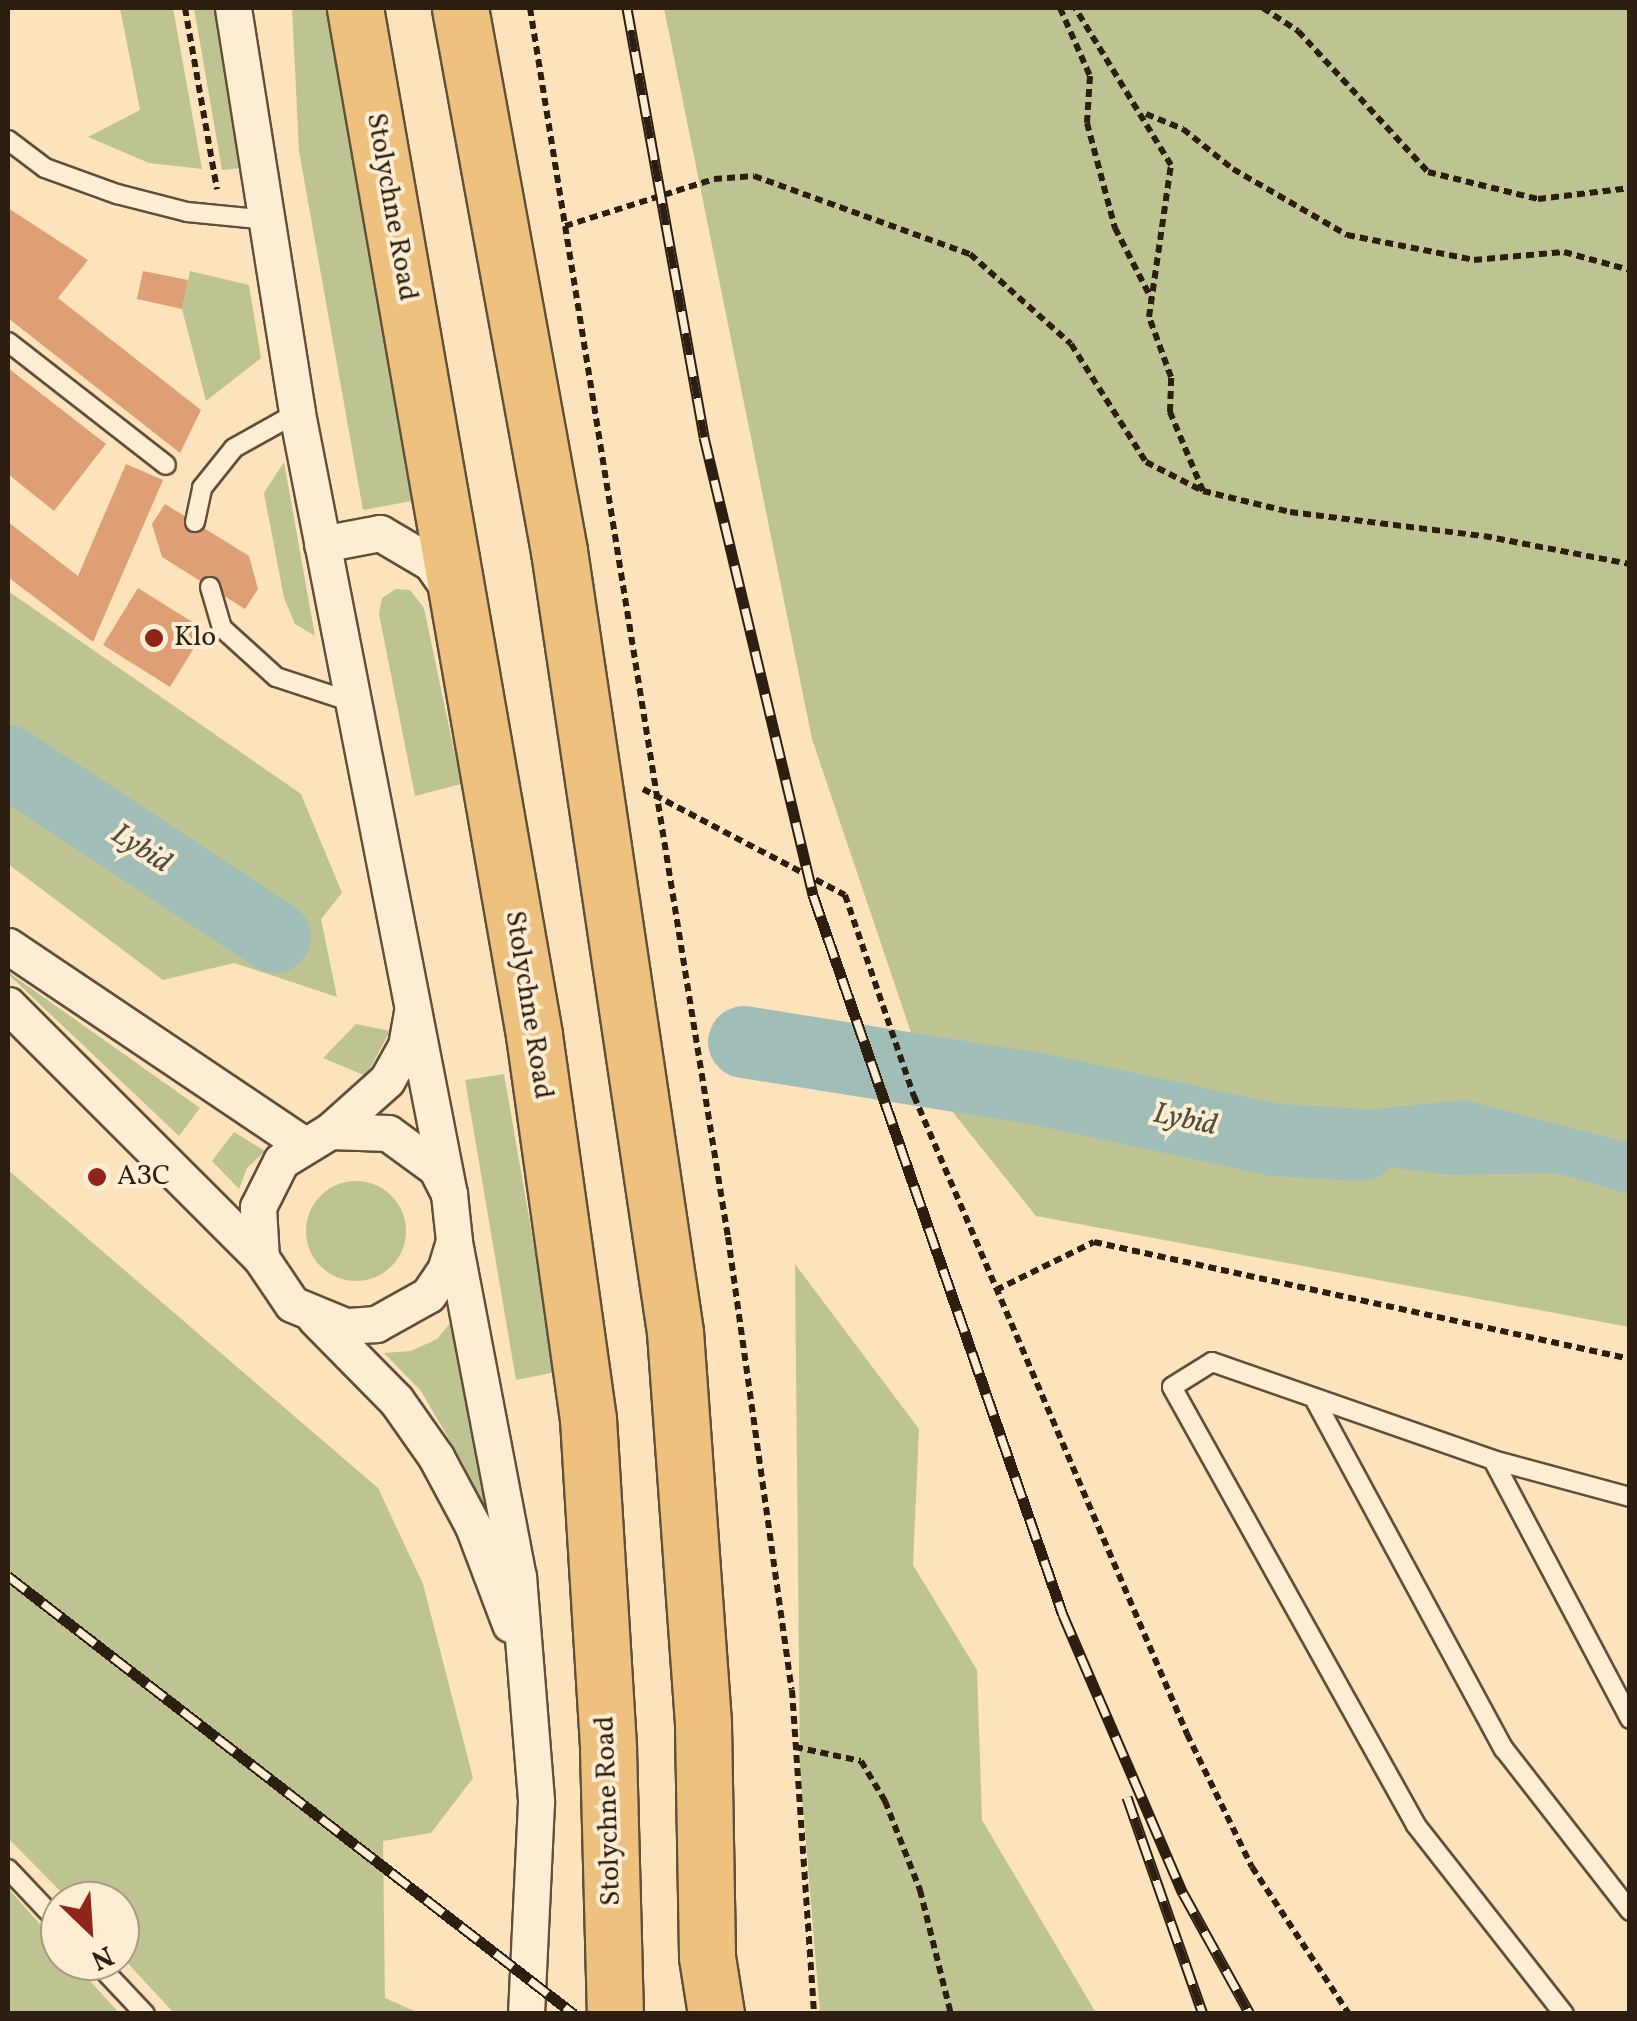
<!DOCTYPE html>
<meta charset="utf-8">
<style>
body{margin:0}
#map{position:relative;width:1637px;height:2021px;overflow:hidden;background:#fce3bb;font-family:Vollkorn,serif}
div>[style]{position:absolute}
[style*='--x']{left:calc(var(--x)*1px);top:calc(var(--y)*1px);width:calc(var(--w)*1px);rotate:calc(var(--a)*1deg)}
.green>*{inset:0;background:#bdc492}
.round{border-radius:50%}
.water>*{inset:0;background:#a1bdb8}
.river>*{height:72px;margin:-36px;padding:0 36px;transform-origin:36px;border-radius:36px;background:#a1bdb8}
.building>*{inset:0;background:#df9f74}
.path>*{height:6px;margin-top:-3px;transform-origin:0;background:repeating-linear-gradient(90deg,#2c1e10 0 8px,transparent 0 13px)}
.roads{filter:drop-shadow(2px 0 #604f3b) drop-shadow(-2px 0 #604f3b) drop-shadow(0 2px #604f3b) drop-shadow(0 -2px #604f3b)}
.service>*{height:18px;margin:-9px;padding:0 9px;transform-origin:9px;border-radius:9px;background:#fdedd3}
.minor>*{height:35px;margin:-17.5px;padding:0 17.5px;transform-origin:17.5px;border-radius:17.5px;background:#fdedd3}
.trunk>*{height:55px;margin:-27.5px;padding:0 27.5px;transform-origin:27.5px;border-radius:27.5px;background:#eec27e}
.rail>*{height:11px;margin-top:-5.5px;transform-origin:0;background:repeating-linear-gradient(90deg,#fdedd3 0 22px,#2c1e10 0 44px);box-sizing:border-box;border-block:2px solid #2c1e10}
.dots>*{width:28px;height:28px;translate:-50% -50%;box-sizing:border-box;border:5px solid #fdedd3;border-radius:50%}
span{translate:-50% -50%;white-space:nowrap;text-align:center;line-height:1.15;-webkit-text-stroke:8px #fdedd3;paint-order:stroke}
.street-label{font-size:28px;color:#2c1e10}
.poi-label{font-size:28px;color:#2c1e10}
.left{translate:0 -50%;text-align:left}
.water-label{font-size:30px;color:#4f4e42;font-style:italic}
.frame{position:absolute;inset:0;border:10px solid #2c1e10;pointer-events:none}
.north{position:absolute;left:40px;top:1881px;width:100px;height:100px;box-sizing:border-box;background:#fdedd3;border:2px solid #a99a85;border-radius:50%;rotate:155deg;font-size:28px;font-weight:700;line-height:40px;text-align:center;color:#2c1e10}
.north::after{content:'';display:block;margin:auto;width:35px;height:45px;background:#8f2418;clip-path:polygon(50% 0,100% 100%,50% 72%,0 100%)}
</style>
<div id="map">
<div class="green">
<i style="clip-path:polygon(120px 8px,173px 8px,202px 169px,149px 163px,88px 137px,140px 110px)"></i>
<i style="clip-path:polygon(194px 8px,221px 8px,250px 167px,222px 170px)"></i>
<i style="clip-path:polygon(292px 8px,327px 8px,412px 501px,363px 510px,299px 151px)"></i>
<i style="clip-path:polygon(664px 8px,1629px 8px,1629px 1327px,1036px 1216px,927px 1080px,812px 739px)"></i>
<i style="clip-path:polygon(190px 271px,249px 285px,261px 358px,206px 401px,182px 309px)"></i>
<i style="clip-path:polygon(284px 462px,315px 636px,295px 624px,284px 598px,264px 493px)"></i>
<i style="clip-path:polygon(396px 589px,410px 590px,424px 608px,461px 784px,415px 796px,379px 614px,382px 598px)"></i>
<i style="clip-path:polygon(8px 591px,301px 794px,342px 893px,321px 919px,337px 997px,234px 963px,163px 980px,8px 864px)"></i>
<i style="clip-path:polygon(8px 972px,200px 1108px,179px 1136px,8px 974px)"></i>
<i style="clip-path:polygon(356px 1024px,390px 1031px,366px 1076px,323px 1058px)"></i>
<i style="clip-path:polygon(504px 1074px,556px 1372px,516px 1380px,465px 1080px)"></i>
<i style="clip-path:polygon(234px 1132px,265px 1151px,247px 1168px,239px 1189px,212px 1161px)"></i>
<i style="clip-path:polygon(8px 1170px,378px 1488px,423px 1584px,473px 1778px,431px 1833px,383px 1841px,385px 1998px,419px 2013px,174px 2013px,120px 1955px,120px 1901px,70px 1901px,8px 1838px)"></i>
<i class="round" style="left:306px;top:1181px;width:100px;height:100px"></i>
<i style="clip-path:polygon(795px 1264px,919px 1429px,913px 1565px,977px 1670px,982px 1820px,1096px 2013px,820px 2013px,800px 1770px)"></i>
<i style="clip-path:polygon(451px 1322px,501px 1555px,464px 1465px,421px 1391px,384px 1353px,411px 1351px,437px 1339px)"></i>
<i style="clip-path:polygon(8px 1888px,60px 1947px,60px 1961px,72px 1961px,119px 2013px,8px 2013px)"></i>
</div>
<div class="water">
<i style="clip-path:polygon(1465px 1100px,1629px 1143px,1629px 1194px,1556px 1173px,1451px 1175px,1257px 1150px,1271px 1120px)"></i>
</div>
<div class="river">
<i style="--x:8;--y:761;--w:320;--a:33.4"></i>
<i style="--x:744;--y:1042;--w:298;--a:9.1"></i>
<i style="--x:1038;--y:1089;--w:243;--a:12.1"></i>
<i style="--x:1276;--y:1140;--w:86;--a:3.3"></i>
</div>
<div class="building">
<i style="clip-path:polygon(8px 208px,88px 260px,58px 298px,201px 410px,180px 453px,8px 318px)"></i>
<i style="clip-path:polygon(143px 271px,188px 280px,182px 309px,137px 299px)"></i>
<i style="clip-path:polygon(8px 368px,106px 444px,54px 511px,8px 474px)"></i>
<i style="clip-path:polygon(126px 464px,163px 480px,93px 642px,8px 577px,8px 522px,78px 576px)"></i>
<i style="clip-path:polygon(165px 504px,249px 556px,258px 589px,245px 609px,162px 557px,152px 524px)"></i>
<i style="clip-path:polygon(138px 588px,205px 630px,170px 687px,103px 645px)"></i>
</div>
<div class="path">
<i style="--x:185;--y:8;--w:184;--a:80"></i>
<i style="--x:530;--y:8;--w:1245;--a:80.85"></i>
<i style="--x:728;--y:1237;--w:457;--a:82"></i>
<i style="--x:792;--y:1690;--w:325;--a:86.1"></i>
<i style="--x:1060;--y:8;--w:74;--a:66.2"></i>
<i style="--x:1090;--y:76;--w:47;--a:93.7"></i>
<i style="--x:1087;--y:123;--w:109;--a:75.1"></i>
<i style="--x:1115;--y:228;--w:81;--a:62.8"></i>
<i style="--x:1263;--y:8;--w:42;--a:33.3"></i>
<i style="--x:1298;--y:31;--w:192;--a:47.3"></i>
<i style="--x:1428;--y:172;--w:113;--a:13.8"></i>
<i style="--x:1538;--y:199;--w:93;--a:-6.8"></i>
<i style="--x:1146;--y:114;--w:40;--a:22"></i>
<i style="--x:1183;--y:129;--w:64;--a:38.7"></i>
<i style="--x:1233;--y:169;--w:132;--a:30.1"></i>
<i style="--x:1347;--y:235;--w:129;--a:11.1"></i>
<i style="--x:1474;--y:260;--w:90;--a:-5.1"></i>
<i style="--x:1564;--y:252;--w:68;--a:15.3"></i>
<i style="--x:565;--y:226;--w:156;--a:-17.5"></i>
<i style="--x:714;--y:179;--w:40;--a:-4.3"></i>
<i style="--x:754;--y:176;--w:230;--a:19.9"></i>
<i style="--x:970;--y:254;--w:135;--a:41.7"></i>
<i style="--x:1071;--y:344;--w:140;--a:57.6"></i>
<i style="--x:1146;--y:462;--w:64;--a:27"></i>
<i style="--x:1203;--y:491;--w:86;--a:-112.7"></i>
<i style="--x:1170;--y:412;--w:35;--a:-88"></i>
<i style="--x:1171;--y:377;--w:64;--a:-110.1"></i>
<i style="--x:1149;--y:317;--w:154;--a:-81.8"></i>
<i style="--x:1171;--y:165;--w:184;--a:-121.4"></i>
<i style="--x:1203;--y:491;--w:89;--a:13.6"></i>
<i style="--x:1290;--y:512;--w:195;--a:7.1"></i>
<i style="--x:1484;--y:536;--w:149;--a:10.9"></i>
<i style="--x:643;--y:789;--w:228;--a:27.7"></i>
<i style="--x:845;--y:895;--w:213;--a:71.1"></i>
<i style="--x:914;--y:1096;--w:694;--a:66.83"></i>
<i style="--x:1187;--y:1734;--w:148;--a:64"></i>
<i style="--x:1252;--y:1867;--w:176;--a:56.6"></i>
<i style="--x:996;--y:1290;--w:109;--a:-26.1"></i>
<i style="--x:1094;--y:1242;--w:549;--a:12.31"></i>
<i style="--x:795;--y:1747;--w:67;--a:12"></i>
<i style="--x:861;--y:1761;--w:47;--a:59"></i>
<i style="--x:885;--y:1801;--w:96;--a:68.5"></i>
<i style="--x:920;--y:1890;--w:128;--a:76"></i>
</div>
<div class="roads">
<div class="service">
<i style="--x:8;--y:140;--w:46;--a:37.1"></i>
<i style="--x:45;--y:168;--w:77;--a:19.9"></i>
<i style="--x:117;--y:194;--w:72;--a:14.4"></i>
<i style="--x:187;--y:212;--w:82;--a:5.6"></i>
<i style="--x:8;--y:342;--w:200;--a:37.9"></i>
<i style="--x:195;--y:522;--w:35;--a:-78"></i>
<i style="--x:202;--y:488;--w:51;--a:-51.3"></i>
<i style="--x:234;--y:448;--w:72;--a:-29.1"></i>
<i style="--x:210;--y:587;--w:43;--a:73.7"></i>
<i style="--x:222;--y:628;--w:73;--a:42.2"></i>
<i style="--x:276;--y:677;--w:83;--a:18.2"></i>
<i style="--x:1316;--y:1402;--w:395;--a:61.6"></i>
<i style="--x:1504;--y:1749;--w:205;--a:52.1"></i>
<i style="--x:1493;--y:1460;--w:293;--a:62.1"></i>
<i style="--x:8;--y:1869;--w:76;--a:46.6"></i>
<i style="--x:95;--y:1961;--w:73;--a:46.7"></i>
<i style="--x:1564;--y:2014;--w:240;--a:-128.1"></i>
<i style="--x:1416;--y:1825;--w:501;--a:-119.12"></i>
<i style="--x:1172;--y:1387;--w:47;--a:-32"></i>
<i style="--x:1212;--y:1362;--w:298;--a:19.2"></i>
<i style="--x:1493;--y:1460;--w:142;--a:15.1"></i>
</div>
<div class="minor">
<i style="--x:233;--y:8;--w:410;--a:81"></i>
<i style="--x:297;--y:413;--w:796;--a:78.99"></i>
<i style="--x:322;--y:544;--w:59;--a:-10.7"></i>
<i style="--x:380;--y:533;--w:59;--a:30.5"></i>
<i style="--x:431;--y:563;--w:35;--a:55"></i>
<i style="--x:8;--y:946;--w:353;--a:33.9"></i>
<i style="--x:8;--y:1005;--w:358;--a:45"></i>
<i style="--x:330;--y:1131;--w:58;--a:2"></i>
<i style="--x:388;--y:1133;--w:59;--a:36.1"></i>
<i style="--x:436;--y:1168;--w:29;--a:63"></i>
<i style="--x:449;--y:1194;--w:47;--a:83.9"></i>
<i style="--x:454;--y:1241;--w:30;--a:107"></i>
<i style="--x:445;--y:1270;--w:30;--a:124"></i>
<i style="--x:428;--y:1295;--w:60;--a:150.9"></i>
<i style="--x:376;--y:1324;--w:31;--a:176"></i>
<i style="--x:345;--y:1326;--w:57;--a:-157.5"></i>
<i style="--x:292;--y:1304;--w:55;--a:-124"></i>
<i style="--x:261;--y:1258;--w:51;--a:-93.4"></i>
<i style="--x:258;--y:1207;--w:51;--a:-63.4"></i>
<i style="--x:281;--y:1161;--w:57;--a:-31.5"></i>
<i style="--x:330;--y:1131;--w:76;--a:-41.8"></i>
<i style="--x:387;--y:1080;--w:39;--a:-61"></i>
<i style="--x:406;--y:1046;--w:35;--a:-80"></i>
<i style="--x:454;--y:1242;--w:340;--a:79.2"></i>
<i style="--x:518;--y:1576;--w:227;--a:85.4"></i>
<i style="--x:536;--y:1802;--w:212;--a:92.7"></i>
<i style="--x:315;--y:1318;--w:115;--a:45.4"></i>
<i style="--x:396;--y:1400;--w:70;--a:54.9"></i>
<i style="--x:436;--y:1457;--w:78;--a:61.8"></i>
<i style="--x:473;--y:1526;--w:105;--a:69.3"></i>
</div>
<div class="trunk">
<i style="--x:355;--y:8;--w:1042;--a:80.11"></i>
<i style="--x:534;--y:1035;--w:388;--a:82"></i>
<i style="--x:588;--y:1419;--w:331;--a:86.5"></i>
<i style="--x:608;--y:1749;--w:265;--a:88.5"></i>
<i style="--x:460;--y:8;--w:552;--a:79.67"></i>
<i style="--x:559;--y:551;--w:790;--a:81.55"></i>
<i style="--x:675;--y:1332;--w:394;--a:85.9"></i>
<i style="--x:703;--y:1725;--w:232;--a:89"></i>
<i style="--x:707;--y:1957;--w:58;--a:81"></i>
</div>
</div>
<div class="rail">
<i style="--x:627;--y:8;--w:436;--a:79.8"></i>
<i style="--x:704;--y:437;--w:471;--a:76.6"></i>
<i style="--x:813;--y:895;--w:762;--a:70.85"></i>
<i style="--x:1063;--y:1615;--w:303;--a:66.7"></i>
<i style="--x:1183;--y:1893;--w:138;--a:61"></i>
<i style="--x:8;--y:1576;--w:716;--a:37.73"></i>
<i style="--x:1127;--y:1797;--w:230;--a:70.7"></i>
</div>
<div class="dots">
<i style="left:154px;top:638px;background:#8f2418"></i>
<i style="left:97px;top:1177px;background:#8f2418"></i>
</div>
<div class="street-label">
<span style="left:391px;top:207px;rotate:80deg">Stolychne Road</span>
<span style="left:528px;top:1005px;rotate:81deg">Stolychne Road</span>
<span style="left:609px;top:1811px;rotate:-92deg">Stolychne Road</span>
</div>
<div class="poi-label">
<span class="left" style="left:174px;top:638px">Klo</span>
<span class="left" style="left:117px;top:1177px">АЗС</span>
</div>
<div class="water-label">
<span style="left:141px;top:849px;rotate:33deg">Lybid</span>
<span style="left:1185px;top:1120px;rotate:12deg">Lybid</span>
</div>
<div class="frame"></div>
<div class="north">N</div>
</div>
